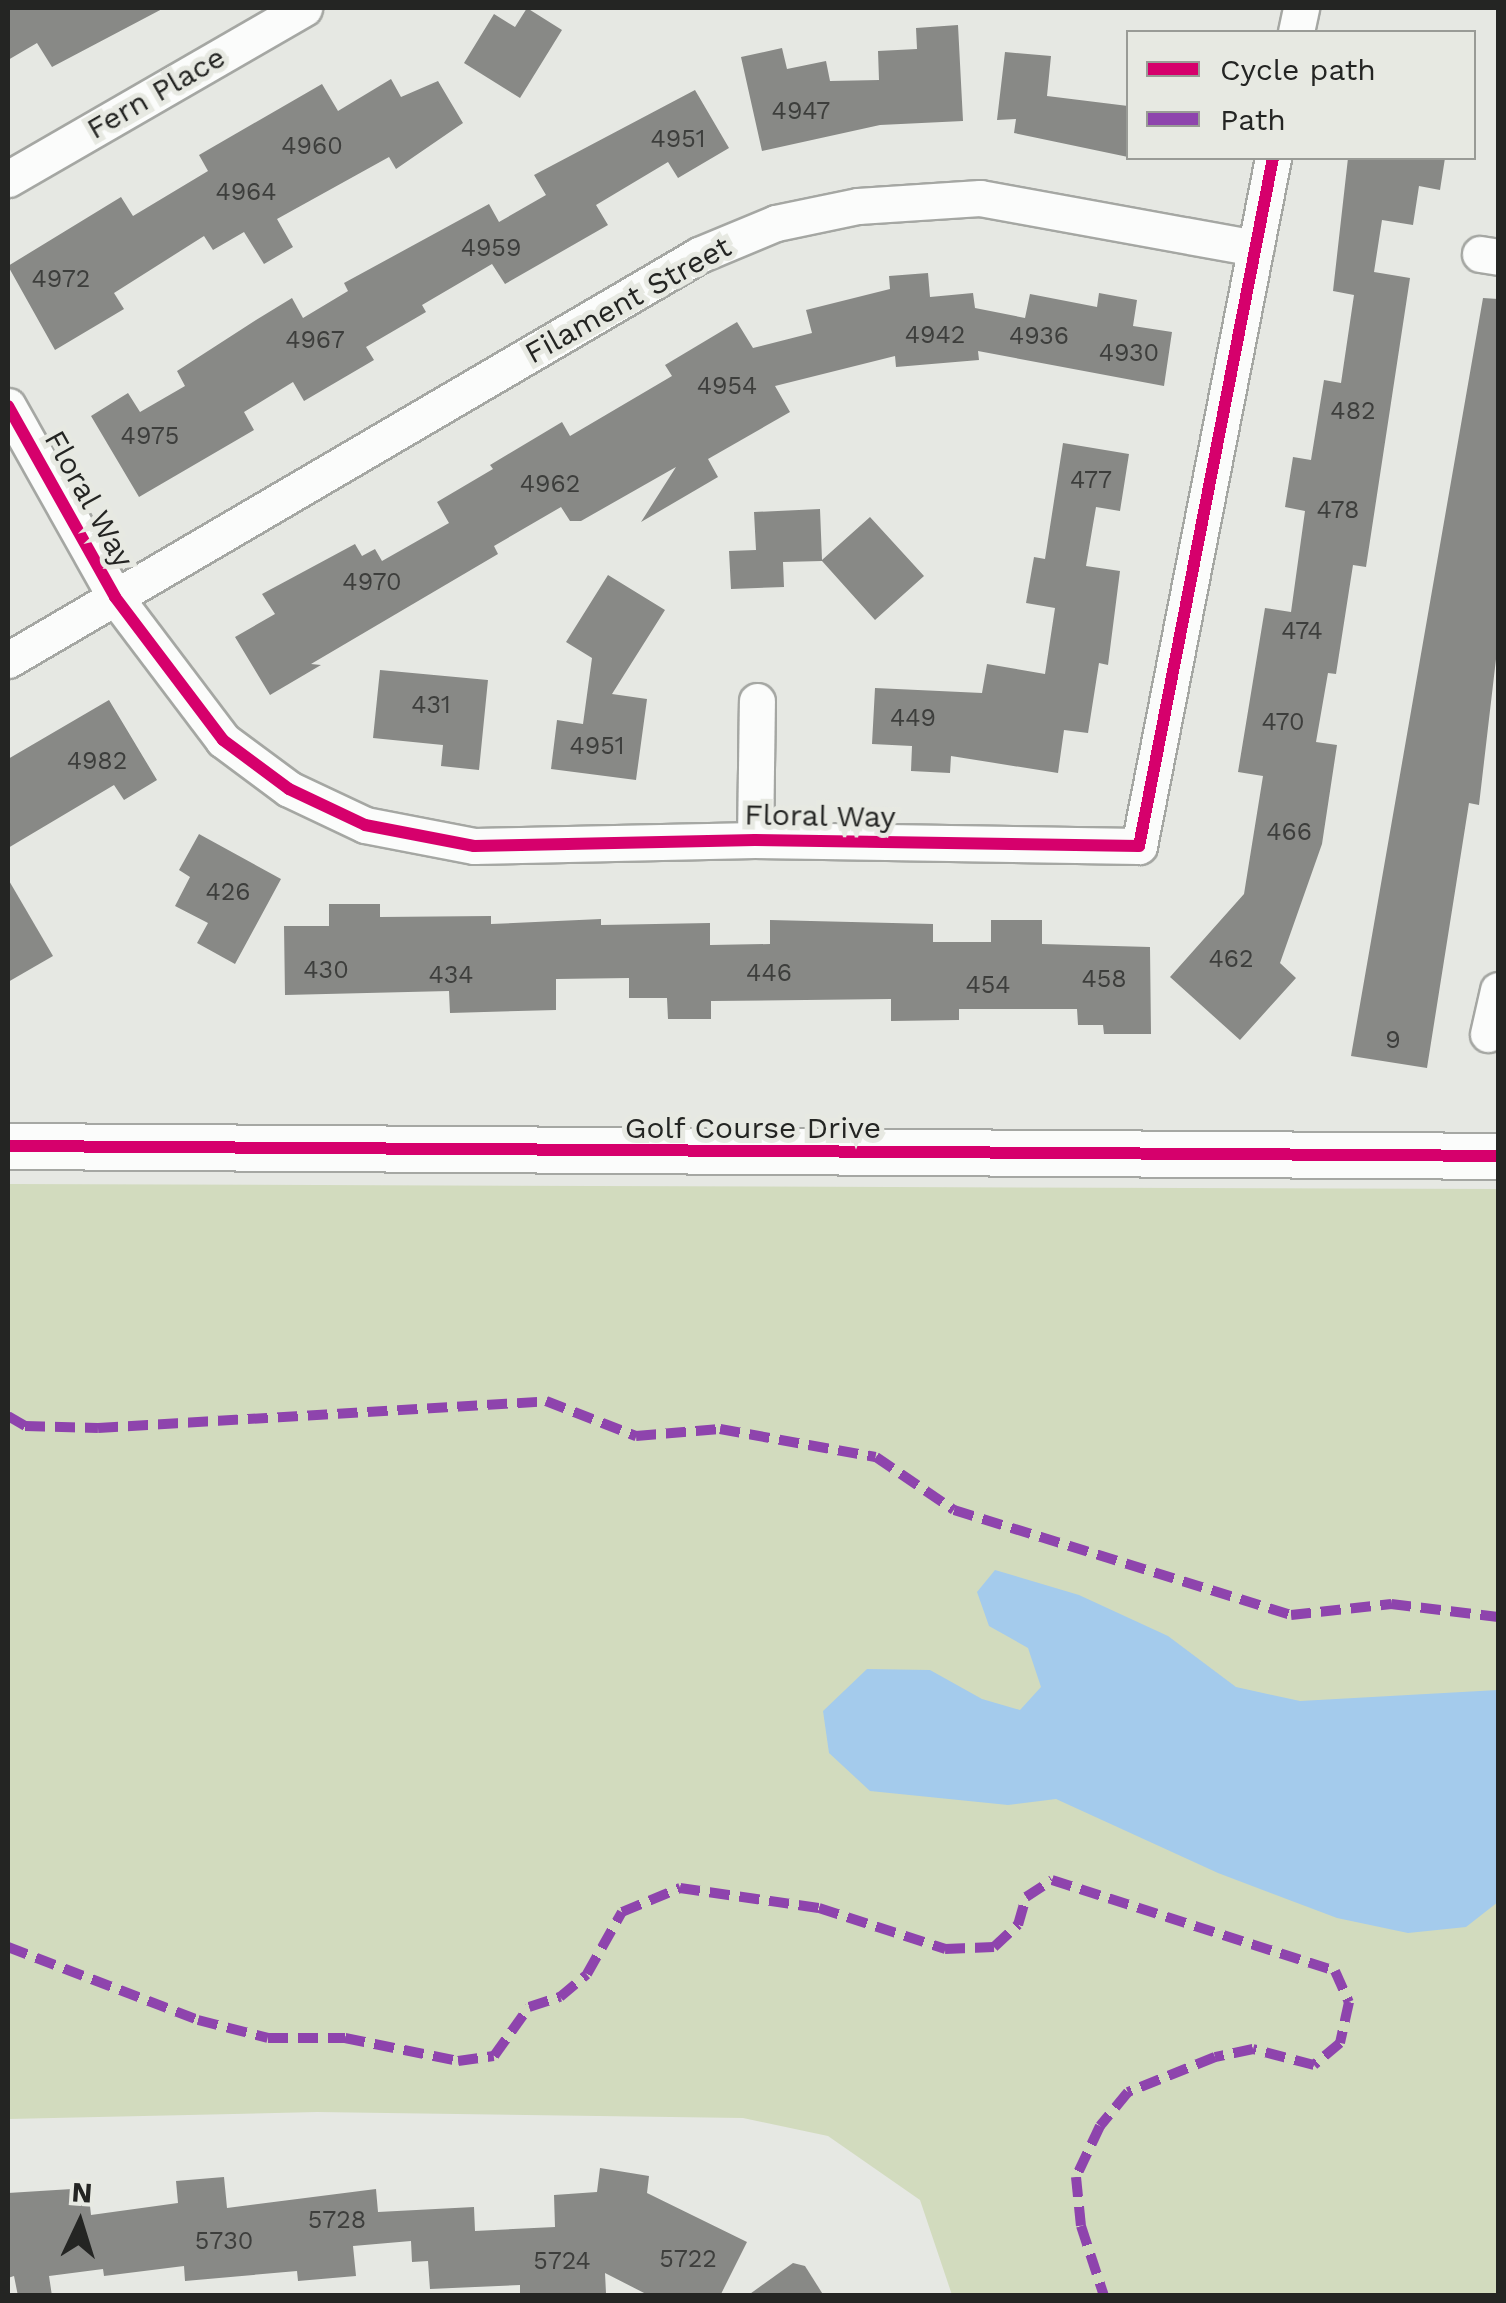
<!DOCTYPE html>
<style>
body{margin:0}
#map{position:relative;width:1506px;height:2303px;overflow:hidden;background:#e6e8e3;font-family:"Work Sans",sans-serif}
div>[style]{position:absolute}
[style*='--x']{left:calc(var(--x)*1px);top:calc(var(--y)*1px);width:calc(var(--w)*1px);rotate:calc(var(--a)*1deg)}
.green>*{inset:0;background:#d2dbbe}
.water>*{inset:0;background:#a4cbec}
.building>*{inset:0;background:#888986}
.roads{filter:drop-shadow(2px 0 #a5a7a3) drop-shadow(-2px 0 #a5a7a3) drop-shadow(0 2px #a5a7a3) drop-shadow(0 -2px #a5a7a3)}
.minor>*{height:35px;margin:-17.5px;padding:0 17.5px;transform-origin:17.5px;border-radius:17.5px;background:#fbfcfb}
.tertiary>*{height:45px;margin:-22.5px;padding:0 22.5px;transform-origin:22.5px;border-radius:22.5px;background:#fbfcfb}
.quiet>*{height:10px;margin-top:-5px;transform-origin:0;background:repeating-linear-gradient(90deg,#8e44ad 0 20px,transparent 0 30px)}
.cycleway>*{height:12px;margin:-6px;padding:0 6px;transform-origin:6px;border-radius:6px;background:#d6006c}
span{translate:-50% -50%;white-space:nowrap;text-align:center;line-height:1.15;-webkit-text-stroke:10px #e7e9e2;paint-order:stroke}
.number-label{font-size:25px;color:#3d3e3c}
.number-label span{-webkit-text-stroke-width:0}
.street-label{font-size:30px;color:#242523}
.frame{position:absolute;inset:0;border:10px solid #242523;pointer-events:none}
.legend{position:absolute;left:1126px;top:30px;width:350px;height:130px;box-sizing:border-box;background:#e7e9e2;border:2px solid #999b96;margin:0;padding:12px 18px;list-style:none;font-size:30px;color:#242523}
.legend li{display:flex;align-items:center;gap:20px;height:50px}
.legend b{width:50px;border:2px solid #999b96}
.north{position:absolute;left:30px;top:2173px;width:100px;height:100px;-webkit-text-stroke:8px #e7e9e2;paint-order:stroke;rotate:4deg;font-size:28px;font-weight:700;line-height:40px;text-align:center;color:#242523}
.north::after{content:'';display:block;margin:auto;width:35px;height:45px;background:#242523;clip-path:polygon(50% 0,100% 100%,50% 72%,0 100%)}
</style>
<div id="map">
<div class="green">
<i style="clip-path:polygon(8px 1184px,1498px 1189px,1498px 2295px,952px 2295px,920px 2200px,828px 2136px,743px 2118px,317px 2112px,8px 2119px)"></i>
</div>
<div class="water">
<i style="clip-path:polygon(995px 1570px,1079px 1595px,1168px 1636px,1236px 1687px,1300px 1701px,1498px 1690px,1498px 1902px,1466px 1927px,1408px 1933px,1337px 1918px,1218px 1873px,1056px 1799px,1008px 1805px,870px 1791px,829px 1753px,823px 1711px,867px 1669px,930px 1670px,982px 1699px,1020px 1710px,1041px 1687px,1028px 1648px,989px 1626px,977px 1592px)"></i>
</div>
<div class="building">
<i style="clip-path:polygon(8px 8px,164px 8px,52px 67px,37px 43px,8px 60px)"></i>
<i style="clip-path:polygon(527px 8px,562px 30px,520px 98px,464px 63px,494px 14px,515px 27px)"></i>
<i style="clip-path:polygon(958px 25px,963px 121px,880px 125px,762px 151px,741px 57px,782px 48px,787px 69px,826px 61px,830px 81px,879px 80px,878px 51px,917px 49px,916px 28px)"></i>
<i style="clip-path:polygon(1005px 52px,1051px 56px,1047px 96px,1128px 106px,1128px 157px,1014px 133px,1016px 119px,997px 120px)"></i>
<i style="clip-path:polygon(391px 79px,401px 97px,438px 81px,463px 123px,396px 169px,389px 157px,277px 219px,293px 247px,264px 264px,244px 232px,213px 250px,204px 236px,114px 293px,124px 309px,55px 350px,8px 266px,121px 197px,133px 216px,208px 171px,199px 155px,322px 84px,338px 111px)"></i>
<i style="clip-path:polygon(695px 90px,729px 148px,678px 178px,668px 162px,596px 205px,608px 225px,505px 284px,492px 264px,422px 305px,426px 312px,366px 347px,374px 360px,304px 401px,293px 382px,244px 412px,254px 430px,139px 497px,91px 416px,128px 393px,140px 412px,185px 386px,177px 371px,256px 320px,292px 298px,303px 318px,348px 291px,344px 283px,489px 204px,499px 222px,546px 195px,534px 175px)"></i>
<i style="clip-path:polygon(1348px 158px,1445px 158px,1440px 190px,1419px 186px,1413px 225px,1382px 220px,1374px 272px,1410px 278px,1366px 567px,1353px 565px,1336px 674px,1328px 673px,1316px 742px,1337px 745px,1322px 844px,1280px 963px,1296px 978px,1240px 1040px,1170px 977px,1244px 894px,1263px 776px,1238px 772px,1265px 608px,1291px 612px,1305px 511px,1285px 507px,1293px 457px,1311px 460px,1324px 380px,1341px 383px,1354px 295px,1333px 291px)"></i>
<i style="clip-path:polygon(928px 273px,930px 297px,973px 293px,975px 308px,1025px 318px,1030px 294px,1097px 307px,1099px 293px,1137px 300px,1133px 326px,1172px 332px,1164px 386px,978px 351px,979px 360px,896px 367px,895px 356px,775px 386px,790px 412px,708px 459px,718px 477px,641px 522px,676px 467px,581px 521px,570px 521px,561px 507px,494px 546px,498px 554px,311px 664px,321px 665px,270px 695px,235px 637px,275px 614px,262px 594px,355px 544px,362px 556px,375px 549px,382px 561px,449px 523px,437px 502px,493px 469px,490px 465px,562px 422px,570px 436px,672px 376px,665px 365px,737px 322px,753px 348px,812px 333px,806px 310px,890px 289px,889px 276px)"></i>
<i style="clip-path:polygon(1483px 298px,1498px 299px,1498px 642px,1479px 805px,1469px 803px,1427px 1068px,1351px 1056px)"></i>
<i style="clip-path:polygon(1063px 443px,1129px 454px,1120px 511px,1096px 507px,1086px 566px,1120px 571px,1108px 665px,1099px 663px,1088px 733px,1064px 730px,1058px 773px,951px 756px,950px 773px,911px 771px,912px 746px,872px 744px,875px 688px,982px 693px,987px 664px,1045px 674px,1055px 608px,1026px 603px,1034px 557px,1045px 559px)"></i>
<i style="clip-path:polygon(820px 509px,822px 560px,870px 517px,924px 576px,875px 620px,822px 561px,783px 562px,784px 587px,731px 589px,729px 551px,756px 550px,754px 512px)"></i>
<i style="clip-path:polygon(608px 575px,665px 610px,612px 694px,647px 699px,636px 780px,551px 769px,557px 720px,583px 724px,592px 658px,566px 642px)"></i>
<i style="clip-path:polygon(380px 670px,488px 680px,479px 770px,441px 766px,443px 745px,373px 738px)"></i>
<i style="clip-path:polygon(109px 700px,157px 780px,124px 800px,114px 785px,8px 848px,8px 759px)"></i>
<i style="clip-path:polygon(199px 834px,281px 879px,235px 964px,197px 943px,208px 923px,175px 906px,190px 877px,179px 870px)"></i>
<i style="clip-path:polygon(8px 879px,53px 956px,8px 982px)"></i>
<i style="clip-path:polygon(329px 904px,380px 904px,380px 917px,491px 916px,491px 924px,601px 919px,601px 925px,710px 923px,710px 945px,770px 944px,770px 920px,933px 924px,933px 942px,991px 942px,991px 920px,1042px 920px,1042px 944px,1150px 947px,1151px 1034px,1104px 1034px,1103px 1025px,1078px 1025px,1077px 1009px,959px 1009px,959px 1020px,891px 1021px,891px 999px,711px 1001px,711px 1019px,668px 1019px,667px 998px,629px 998px,629px 978px,556px 979px,556px 1010px,450px 1013px,449px 991px,285px 995px,284px 926px,329px 926px)"></i>
<i style="clip-path:polygon(600px 2168px,649px 2176px,647px 2193px,747px 2242px,720px 2296px,650px 2296px,605px 2273px,606px 2293px,520px 2296px,520px 2285px,430px 2289px,428px 2261px,412px 2262px,411px 2241px,353px 2246px,356px 2276px,298px 2281px,297px 2271px,185px 2281px,184px 2266px,104px 2276px,103px 2269px,49px 2276px,52px 2296px,18px 2296px,14px 2276px,8px 2278px,8px 2193px,88px 2188px,91px 2215px,178px 2203px,176px 2181px,224px 2177px,227px 2208px,376px 2189px,378px 2212px,474px 2207px,475px 2231px,555px 2227px,554px 2195px,597px 2192px)"></i>
<i style="clip-path:polygon(793px 2263px,805px 2266px,824px 2296px,747px 2296px)"></i>
</div>
<div class="roads">
<div class="minor">
<i style="--x:1296;--y:32;--w:25;--a:-78"></i>
<i style="--x:8;--y:179;--w:342;--a:-30"></i>
<i style="--x:1480;--y:254;--w:18;--a:9"></i>
<i style="--x:8;--y:406;--w:219;--a:60.7"></i>
<i style="--x:115;--y:597;--w:179;--a:52.9"></i>
<i style="--x:223;--y:740;--w:82;--a:36.6"></i>
<i style="--x:289;--y:789;--w:84;--a:25.3"></i>
<i style="--x:365;--y:825;--w:111;--a:10.9"></i>
<i style="--x:474;--y:846;--w:281;--a:-1.2"></i>
<i style="--x:755;--y:840;--w:384;--a:0.9"></i>
<i style="--x:1139;--y:846;--w:701;--a:-78.98"></i>
<i style="--x:8;--y:660;--w:801;--a:-30.37"></i>
<i style="--x:699;--y:255;--w:83;--a:-22.6"></i>
<i style="--x:776;--y:223;--w:84;--a:-11.7"></i>
<i style="--x:858;--y:206;--w:122;--a:-3.8"></i>
<i style="--x:980;--y:198;--w:280;--a:10.3"></i>
<i style="--x:755;--y:840;--w:139;--a:-89.2"></i>
<i style="--x:1488;--y:1034;--w:45;--a:-77.2"></i>
</div>
<div class="tertiary">
<i style="--x:8;--y:1146;--w:1490;--a:0.38"></i>
</div>
</div>
<div class="quiet">
<i style="--x:8;--y:1416;--w:20;--a:30"></i>
<i style="--x:25;--y:1426;--w:73;--a:1.6"></i>
<i style="--x:98;--y:1428;--w:449;--a:-3.4"></i>
<i style="--x:546;--y:1401;--w:97;--a:21.3"></i>
<i style="--x:636;--y:1436;--w:84;--a:-4.8"></i>
<i style="--x:720;--y:1429;--w:158;--a:10.2"></i>
<i style="--x:876;--y:1457;--w:94;--a:34.2"></i>
<i style="--x:954;--y:1510;--w:353;--a:17.3"></i>
<i style="--x:1291;--y:1615;--w:101;--a:-6.3"></i>
<i style="--x:1391;--y:1604;--w:108;--a:6.9"></i>
<i style="--x:8;--y:1947;--w:204;--a:21"></i>
<i style="--x:198;--y:2020;--w:72;--a:14.4"></i>
<i style="--x:268;--y:2038;--w:77;--a:0"></i>
<i style="--x:345;--y:2038;--w:115;--a:11.5"></i>
<i style="--x:458;--y:2061;--w:36;--a:-8"></i>
<i style="--x:494;--y:2056;--w:60;--a:-54.5"></i>
<i style="--x:529;--y:2007;--w:33;--a:-18"></i>
<i style="--x:560;--y:1997;--w:35;--a:-40"></i>
<i style="--x:587;--y:1974;--w:71;--a:-60.6"></i>
<i style="--x:622;--y:1912;--w:63;--a:-22.5"></i>
<i style="--x:680;--y:1888;--w:140;--a:8.2"></i>
<i style="--x:819;--y:1908;--w:133;--a:18"></i>
<i style="--x:945;--y:1949;--w:49;--a:-2.3"></i>
<i style="--x:994;--y:1947;--w:33;--a:-43"></i>
<i style="--x:1018;--y:1925;--w:29;--a:-74"></i>
<i style="--x:1026;--y:1897;--w:31;--a:-33"></i>
<i style="--x:1052;--y:1880;--w:297;--a:17.8"></i>
<i style="--x:1335;--y:1971;--w:34;--a:66"></i>
<i style="--x:1349;--y:2002;--w:42;--a:102.4"></i>
<i style="--x:1340;--y:2043;--w:34;--a:140"></i>
<i style="--x:1314;--y:2065;--w:63;--a:-165.3"></i>
<i style="--x:1253;--y:2049;--w:39;--a:168"></i>
<i style="--x:1215;--y:2057;--w:94;--a:158.1"></i>
<i style="--x:1128;--y:2092;--w:44;--a:129.5"></i>
<i style="--x:1100;--y:2126;--w:56;--a:115.2"></i>
<i style="--x:1076;--y:2177;--w:49;--a:84.2"></i>
<i style="--x:1081;--y:2226;--w:74;--a:71.8"></i>
</div>
<div class="cycleway">
<i style="--x:8;--y:406;--w:219;--a:60.7"></i>
<i style="--x:115;--y:597;--w:179;--a:52.9"></i>
<i style="--x:223;--y:740;--w:82;--a:36.6"></i>
<i style="--x:289;--y:789;--w:84;--a:25.3"></i>
<i style="--x:365;--y:825;--w:111;--a:10.9"></i>
<i style="--x:474;--y:846;--w:281;--a:-1.2"></i>
<i style="--x:755;--y:840;--w:384;--a:0.9"></i>
<i style="--x:1139;--y:846;--w:701;--a:-78.98"></i>
<i style="--x:8;--y:1146;--w:1490;--a:0.38"></i>
</div>
<div class="number-label">
<span style="left:801px;top:111px">4947</span>
<span style="left:678px;top:139px">4951</span>
<span style="left:312px;top:146px">4960</span>
<span style="left:246px;top:192px">4964</span>
<span style="left:491px;top:248px">4959</span>
<span style="left:61px;top:279px">4972</span>
<span style="left:935px;top:335px">4942</span>
<span style="left:1039px;top:336px">4936</span>
<span style="left:315px;top:340px">4967</span>
<span style="left:1129px;top:353px">4930</span>
<span style="left:727px;top:386px">4954</span>
<span style="left:1353px;top:411px">482</span>
<span style="left:150px;top:436px">4975</span>
<span style="left:1091px;top:480px">477</span>
<span style="left:550px;top:484px">4962</span>
<span style="left:1338px;top:510px">478</span>
<span style="left:372px;top:582px">4970</span>
<span style="left:1302px;top:631px">474</span>
<span style="left:431px;top:705px">431</span>
<span style="left:913px;top:718px">449</span>
<span style="left:1283px;top:722px">470</span>
<span style="left:597px;top:746px">4951</span>
<span style="left:97px;top:761px">4982</span>
<span style="left:1289px;top:832px">466</span>
<span style="left:228px;top:892px">426</span>
<span style="left:1231px;top:959px">462</span>
<span style="left:326px;top:970px">430</span>
<span style="left:769px;top:973px">446</span>
<span style="left:451px;top:975px">434</span>
<span style="left:1104px;top:979px">458</span>
<span style="left:988px;top:985px">454</span>
<span style="left:1393px;top:1040px">9</span>
<span style="left:337px;top:2220px">5728</span>
<span style="left:224px;top:2241px">5730</span>
<span style="left:688px;top:2259px">5722</span>
<span style="left:562px;top:2261px">5724</span>
</div>
<div class="street-label">
<span style="left:156px;top:93px;rotate:-30deg">Fern Place</span>
<span style="left:628px;top:300px;rotate:-29deg">Filament Street</span>
<span style="left:89px;top:499px;rotate:61deg">Floral Way</span>
<span style="left:820px;top:816px;rotate:1deg">Floral Way</span>
<span style="left:753px;top:1128px">Golf Course Drive</span>
</div>
<div class="frame"></div>
<ul class="legend">
<li><b style="height:12px;background:#d6006c"></b>Cycle path</li>
<li><b style="height:12px;background:#8e44ad"></b>Path</li>
</ul>
<div class="north">N</div>
</div>
